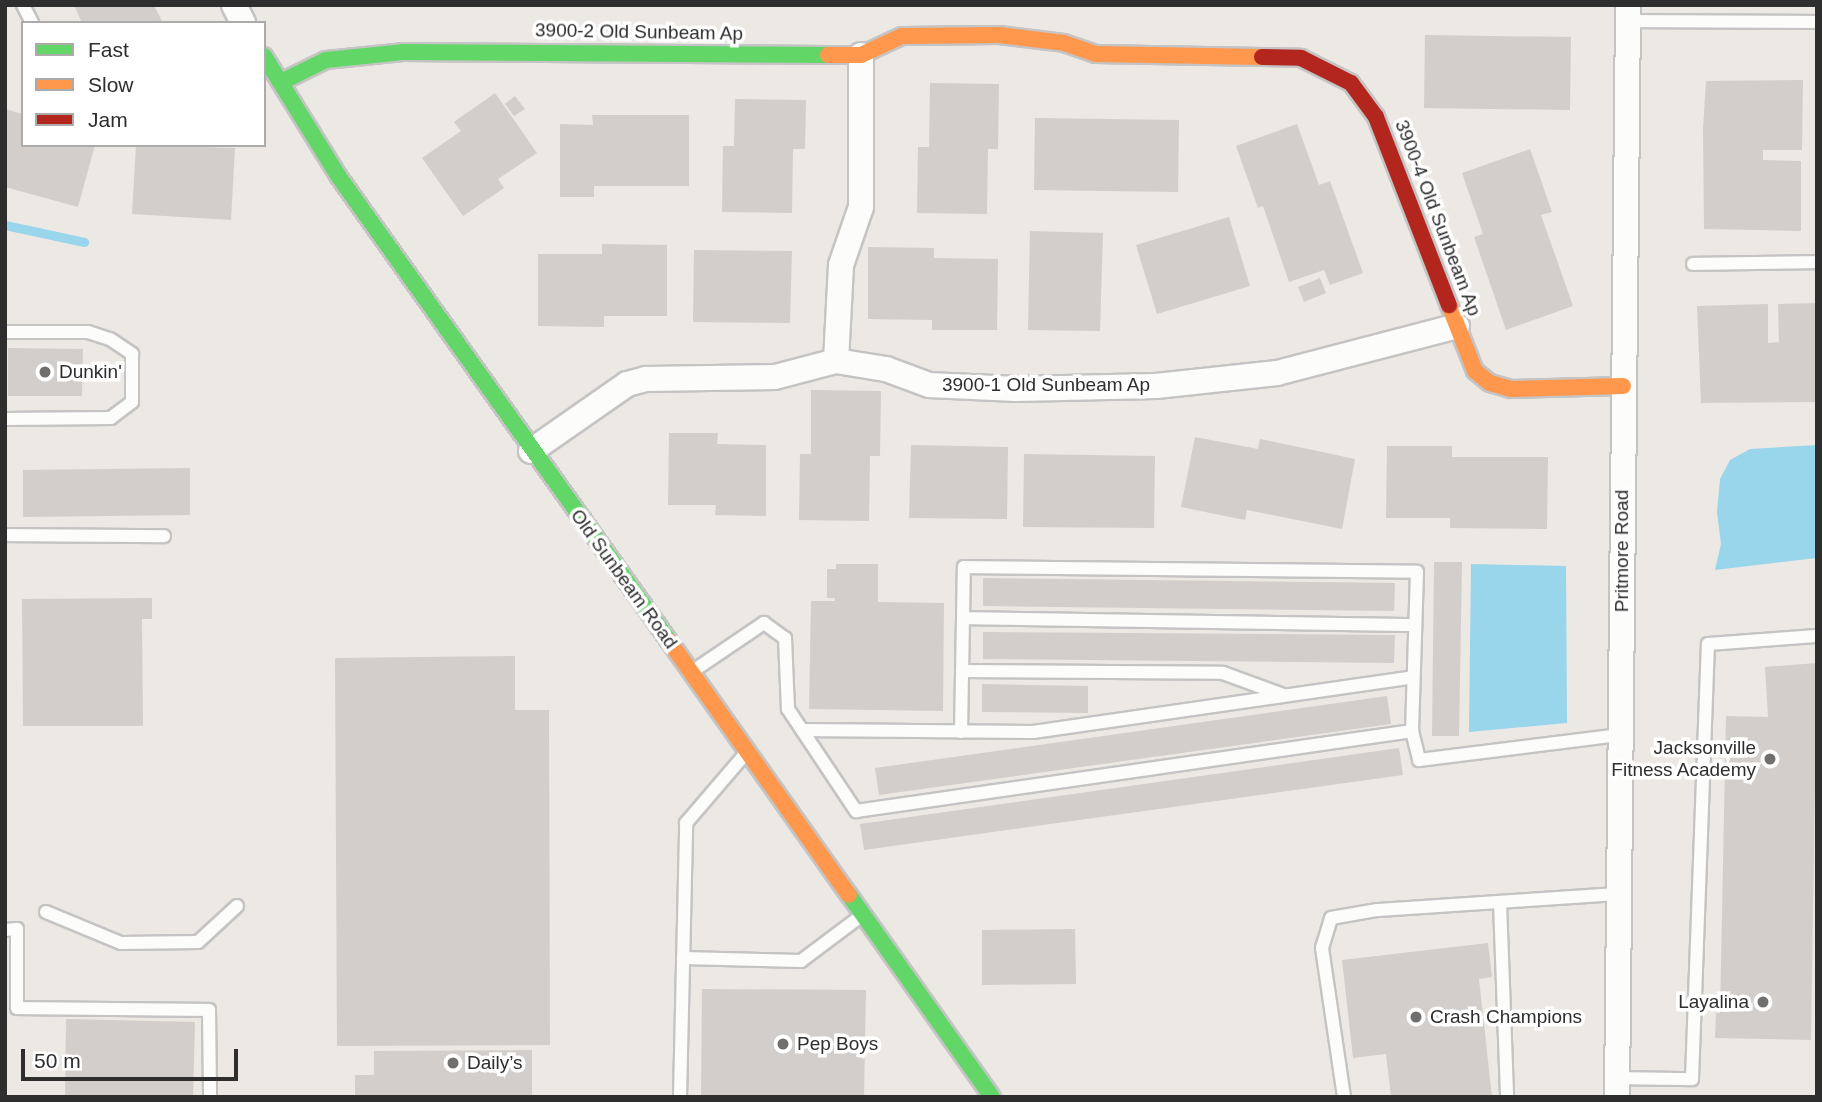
<!DOCTYPE html>
<meta charset="utf-8">
<style>
body{margin:0}
#map{position:relative;width:1822px;height:1102px;overflow:hidden;background:#ece8e4;font-family:Helvetica,sans-serif}
div>[style]{position:absolute}
[style*='--x']{left:calc(var(--x)*1px);top:calc(var(--y)*1px);width:calc(var(--w)*1px);rotate:calc(var(--a)*1deg)}
.water>*{inset:0;background:#99d6ec}
.stream>*{height:9px;margin:-4.5px;padding:0 4.5px;transform-origin:4.5px;border-radius:4.5px;background:#99d6ec}
.building>*{inset:0;background:#d1cecb}
.roads{filter:drop-shadow(2px 0 #c5c4c5) drop-shadow(-2px 0 #c5c4c5) drop-shadow(0 2px #c5c4c5) drop-shadow(0 -2px #c5c4c5)}
.lane>*{height:12px;margin:-6px;padding:0 6px;transform-origin:6px;border-radius:6px;background:#fcfcfb}
.street>*{height:24px;margin:-12px;padding:0 12px;transform-origin:12px;border-radius:12px;background:#fcfcfb}
.fast>*{height:16px;margin:-8px;padding:0 8px;transform-origin:8px;border-radius:8px;background:#63d668}
.slow>*{height:16px;margin:-8px;padding:0 8px;transform-origin:8px;border-radius:8px;background:#ff974d}
.jam>*{height:16px;margin:-8px;padding:0 8px;transform-origin:8px;border-radius:8px;background:#b3261e}
.dots>*{width:19px;height:19px;translate:-50% -50%;box-sizing:border-box;border:4px solid #fff;border-radius:50%}
span{translate:-50% -50%;white-space:nowrap;text-align:center;line-height:1.15;-webkit-text-stroke:7px #fff;paint-order:stroke}
.street-label{font-size:19px;color:#2e2e2e}
.poi-label{font-size:19px;color:#2e2e2e}
.left{translate:0 -50%;text-align:left}
.right{translate:-100% -50%;text-align:right}
.frame{position:absolute;inset:0;border:7px solid #2e2e2e;pointer-events:none}
.legend{position:absolute;left:21px;top:21px;width:245px;height:126px;box-sizing:border-box;background:#fff;border:2px solid #ababab;margin:0;padding:9px 12px;list-style:none;font-size:21px;color:#2e2e2e}
.legend li{display:flex;align-items:center;gap:14px;height:35px}
.legend b{width:35px;border:2px solid #ababab}
.scale{position:absolute;left:21px;top:1049px;width:217px;height:32px;box-sizing:border-box;border:4px solid #2e2e2e;border-top:0;padding-left:9px;font-size:21px;line-height:24px;white-space:nowrap;color:#2e2e2e;-webkit-text-stroke:5px #fff;paint-order:stroke}
</style>
<div id="map">
<div class="water">
<i style="clip-path:polygon(1817px 445px,1817px 558px,1715px 570px,1721px 544px,1717px 512px,1720px 479px,1730px 460px,1750px 449px)"></i>
<i style="clip-path:polygon(1471px 564px,1566px 566px,1567px 723px,1469px 732px)"></i>
</div>
<div class="stream">
<i style="--x:5;--y:225;--w:81;--a:12.1"></i>
</div>
<div class="building">
<i style="clip-path:polygon(74px 5px,154px 5px,163px 23px,82px 23px)"></i>
<i style="clip-path:polygon(1425px 35px,1571px 37px,1570px 110px,1424px 108px)"></i>
<i style="clip-path:polygon(1803px 80px,1802px 150px,1763px 150px,1763px 160px,1801px 161px,1801px 231px,1704px 229px,1703px 129px,1706px 81px)"></i>
<i style="clip-path:polygon(930px 83px,999px 84px,998px 149px,988px 149px,987px 214px,917px 213px,918px 147px,929px 147px)"></i>
<i style="clip-path:polygon(495px 93px,537px 153px,498px 179px,504px 188px,463px 216px,422px 158px,461px 131px,454px 122px)"></i>
<i style="clip-path:polygon(515px 96px,525px 109px,514px 116px,505px 104px)"></i>
<i style="clip-path:polygon(735px 99px,806px 100px,805px 149px,793px 149px,792px 213px,722px 212px,723px 146px,734px 146px)"></i>
<i style="clip-path:polygon(5px 109px,23px 114px,23px 145px,95px 145px,78px 207px,5px 187px)"></i>
<i style="clip-path:polygon(592px 115px,689px 115px,689px 186px,594px 186px,594px 197px,560px 197px,560px 124px,593px 125px)"></i>
<i style="clip-path:polygon(1035px 118px,1179px 120px,1178px 192px,1034px 190px)"></i>
<i style="clip-path:polygon(1297px 124px,1319px 185px,1330px 181px,1363px 273px,1330px 285px,1324px 270px,1289px 282px,1263px 206px,1258px 208px,1236px 146px)"></i>
<i style="clip-path:polygon(136px 145px,235px 148px,231px 220px,132px 214px)"></i>
<i style="clip-path:polygon(1530px 149px,1552px 212px,1541px 215px,1573px 306px,1506px 330px,1474px 237px,1483px 234px,1462px 173px)"></i>
<i style="clip-path:polygon(1229px 217px,1250px 286px,1157px 314px,1136px 245px)"></i>
<i style="clip-path:polygon(1030px 231px,1103px 233px,1100px 331px,1028px 330px)"></i>
<i style="clip-path:polygon(602px 244px,667px 245px,667px 316px,604px 316px,604px 327px,538px 326px,538px 254px,602px 254px)"></i>
<i style="clip-path:polygon(868px 247px,934px 248px,934px 258px,998px 259px,997px 330px,932px 330px,932px 320px,868px 319px)"></i>
<i style="clip-path:polygon(694px 250px,792px 251px,790px 323px,693px 322px)"></i>
<i style="clip-path:polygon(1320px 278px,1326px 293px,1304px 302px,1298px 287px)"></i>
<i style="clip-path:polygon(1817px 303px,1817px 402px,1701px 403px,1697px 306px,1768px 304px,1768px 343px,1779px 342px,1778px 304px)"></i>
<i style="clip-path:polygon(8px 348px,83px 349px,82px 396px,8px 396px)"></i>
<i style="clip-path:polygon(811px 390px,881px 391px,880px 456px,870px 456px,869px 521px,799px 520px,800px 454px,811px 454px)"></i>
<i style="clip-path:polygon(669px 433px,718px 433px,717px 444px,766px 445px,766px 516px,715px 515px,716px 505px,668px 505px)"></i>
<i style="clip-path:polygon(1195px 437px,1258px 449px,1260px 439px,1355px 459px,1342px 529px,1247px 510px,1245px 520px,1181px 507px)"></i>
<i style="clip-path:polygon(911px 445px,1008px 447px,1007px 519px,909px 518px)"></i>
<i style="clip-path:polygon(1387px 446px,1452px 446px,1452px 457px,1548px 457px,1547px 529px,1450px 528px,1450px 518px,1386px 518px)"></i>
<i style="clip-path:polygon(1024px 454px,1155px 456px,1154px 528px,1023px 527px)"></i>
<i style="clip-path:polygon(190px 468px,190px 515px,23px 517px,23px 470px)"></i>
<i style="clip-path:polygon(1434px 562px,1462px 562px,1459px 736px,1432px 736px)"></i>
<i style="clip-path:polygon(836px 564px,878px 564px,878px 602px,944px 603px,943px 711px,809px 709px,811px 601px,835px 601px,835px 598px,827px 598px,827px 569px,836px 569px)"></i>
<i style="clip-path:polygon(983px 578px,1395px 583px,1394px 611px,983px 606px)"></i>
<i style="clip-path:polygon(152px 598px,152px 619px,142px 619px,143px 726px,23px 726px,22px 599px)"></i>
<i style="clip-path:polygon(983px 632px,1395px 635px,1394px 663px,983px 659px)"></i>
<i style="clip-path:polygon(515px 656px,515px 710px,549px 710px,550px 1045px,337px 1046px,335px 658px)"></i>
<i style="clip-path:polygon(1817px 663px,1811px 1040px,1715px 1038px,1716px 1013px,1720px 1013px,1726px 716px,1768px 717px,1765px 667px)"></i>
<i style="clip-path:polygon(982px 684px,1088px 686px,1088px 713px,982px 712px)"></i>
<i style="clip-path:polygon(1387px 696px,1391px 724px,879px 795px,875px 768px)"></i>
<i style="clip-path:polygon(1399px 748px,1403px 775px,864px 850px,860px 824px)"></i>
<i style="clip-path:polygon(1075px 929px,1076px 984px,982px 985px,982px 930px)"></i>
<i style="clip-path:polygon(1488px 943px,1492px 977px,1479px 979px,1492px 1097px,1391px 1097px,1386px 1054px,1353px 1058px,1342px 960px)"></i>
<i style="clip-path:polygon(702px 989px,866px 990px,864px 1097px,701px 1097px)"></i>
<i style="clip-path:polygon(66px 1019px,195px 1022px,193px 1097px,65px 1097px)"></i>
<i style="clip-path:polygon(532px 1050px,532px 1097px,355px 1097px,355px 1075px,374px 1075px,374px 1051px)"></i>
</div>
<div class="roads">
<div class="lane">
<i style="--x:23;--y:5;--w:20;--a:63"></i>
<i style="--x:1628;--y:21;--w:189;--a:0.3"></i>
<i style="--x:1693;--y:264;--w:124;--a:-0.9"></i>
<i style="--x:5;--y:332;--w:83;--a:0"></i>
<i style="--x:88;--y:332;--w:23;--a:18"></i>
<i style="--x:110;--y:339;--w:27;--a:34"></i>
<i style="--x:132;--y:354;--w:48;--a:90"></i>
<i style="--x:132;--y:402;--w:26;--a:143"></i>
<i style="--x:111;--y:418;--w:106;--a:179.5"></i>
<i style="--x:5;--y:535;--w:159;--a:0.4"></i>
<i style="--x:963;--y:618;--w:452;--a:0.9"></i>
<i style="--x:693;--y:671;--w:86;--a:-34.1"></i>
<i style="--x:764;--y:623;--w:26;--a:36"></i>
<i style="--x:785;--y:638;--w:71;--a:87.6"></i>
<i style="--x:788;--y:709;--w:123;--a:56.3"></i>
<i style="--x:856;--y:811;--w:562;--a:-8.19"></i>
<i style="--x:1412;--y:731;--w:30;--a:76"></i>
<i style="--x:1419;--y:760;--w:203;--a:-7.1"></i>
<i style="--x:962;--y:671;--w:261;--a:0.4"></i>
<i style="--x:1223;--y:673;--w:64;--a:20.1"></i>
<i style="--x:802;--y:730;--w:231;--a:0.5"></i>
<i style="--x:1033;--y:732;--w:384;--a:-8.2"></i>
<i style="--x:961;--y:732;--w:165;--a:-89"></i>
<i style="--x:964;--y:567;--w:453;--a:0.6"></i>
<i style="--x:1417;--y:572;--w:159;--a:91.8"></i>
<i style="--x:1500;--y:903;--w:194;--a:87.9"></i>
<i style="--x:46;--y:912;--w:81;--a:22.5"></i>
<i style="--x:121;--y:943;--w:77;--a:-0.7"></i>
<i style="--x:198;--y:942;--w:53;--a:-42.7"></i>
<i style="--x:5;--y:930;--w:12;--a:-5"></i>
<i style="--x:17;--y:929;--w:79;--a:90"></i>
<i style="--x:17;--y:1008;--w:192;--a:0.6"></i>
<i style="--x:209;--y:1010;--w:87;--a:89.3"></i>
<i style="--x:683;--y:958;--w:118;--a:1.5"></i>
<i style="--x:801;--y:961;--w:75;--a:-36.9"></i>
<i style="--x:1617;--y:1078;--w:75;--a:0.8"></i>
<i style="--x:1692;--y:1079;--w:435;--a:-87.9"></i>
<i style="--x:1708;--y:644;--w:109;--a:-4.2"></i>
<i style="--x:680;--y:1097;--w:274;--a:-88.7"></i>
<i style="--x:686;--y:823;--w:92;--a:-49.4"></i>
<i style="--x:1344;--y:1097;--w:151;--a:-98.4"></i>
<i style="--x:1322;--y:948;--w:31;--a:-73"></i>
<i style="--x:1331;--y:918;--w:47;--a:-9.9"></i>
<i style="--x:1377;--y:910;--w:242;--a:-3.8"></i>
</div>
<div class="street">
<i style="--x:234;--y:5;--w:20;--a:63"></i>
<i style="--x:836;--y:361;--w:96;--a:-87"></i>
<i style="--x:841;--y:265;--w:61;--a:-71"></i>
<i style="--x:861;--y:207;--w:152;--a:-90"></i>
<i style="--x:531;--y:451;--w:117;--a:-34.9"></i>
<i style="--x:627;--y:384;--w:20;--a:-15"></i>
<i style="--x:646;--y:379;--w:129;--a:-0.9"></i>
<i style="--x:775;--y:377;--w:63;--a:-14.7"></i>
<i style="--x:836;--y:361;--w:51;--a:9.1"></i>
<i style="--x:886;--y:369;--w:46;--a:20.4"></i>
<i style="--x:929;--y:385;--w:87;--a:2.6"></i>
<i style="--x:1016;--y:389;--w:140;--a:-1.2"></i>
<i style="--x:1156;--y:386;--w:122;--a:-6.1"></i>
<i style="--x:1277;--y:373;--w:186;--a:-14.6"></i>
<i style="--x:1617;--y:1097;--w:1092;--a:-89.42"></i>
</div>
<div class="fast">
<i style="--x:264;--y:56;--w:142;--a:58.2"></i>
<i style="--x:339;--y:177;--w:569;--a:54.58"></i>
<i style="--x:281;--y:82;--w:50;--a:-26.1"></i>
<i style="--x:326;--y:60;--w:77;--a:-5.9"></i>
<i style="--x:403;--y:52;--w:425;--a:0.4"></i>
<i style="--x:849;--y:895;--w:247;--a:54.7"></i>
</div>
<div class="slow">
<i style="--x:828;--y:55;--w:33;--a:0"></i>
<i style="--x:861;--y:55;--w:45;--a:-24.9"></i>
<i style="--x:902;--y:36;--w:97;--a:-0.6"></i>
<i style="--x:999;--y:35;--w:65;--a:7"></i>
<i style="--x:1064;--y:43;--w:34;--a:19"></i>
<i style="--x:1096;--y:54;--w:166;--a:1"></i>
<i style="--x:1449;--y:305;--w:71;--a:68.5"></i>
<i style="--x:1475;--y:371;--w:19;--a:39"></i>
<i style="--x:1490;--y:383;--w:22;--a:16"></i>
<i style="--x:1511;--y:389;--w:112;--a:-1.5"></i>
<i style="--x:669;--y:641;--w:311;--a:54.7"></i>
</div>
<div class="jam">
<i style="--x:1262;--y:57;--w:39;--a:1"></i>
<i style="--x:1301;--y:58;--w:56;--a:26.6"></i>
<i style="--x:1351;--y:83;--w:42;--a:53.7"></i>
<i style="--x:1376;--y:117;--w:202;--a:68.8"></i>
</div>
</div>
<div class="dots">
<i style="left:45px;top:372px;background:#706f6e"></i>
<i style="left:1770px;top:759px;background:#706f6e"></i>
<i style="left:1763px;top:1002px;background:#706f6e"></i>
<i style="left:1416px;top:1017px;background:#706f6e"></i>
<i style="left:783px;top:1044px;background:#706f6e"></i>
<i style="left:453px;top:1063px;background:#706f6e"></i>
</div>
<div class="street-label">
<span style="left:639px;top:32px;rotate:1deg">3900-2 Old Sunbeam Ap</span>
<span style="left:1438px;top:218px;rotate:69deg">3900-4 Old Sunbeam Ap</span>
<span style="left:1046px;top:385px">3900-1 Old Sunbeam Ap</span>
<span style="left:1622px;top:551px;rotate:-90deg">Pritmore Road</span>
<span style="left:624px;top:579px;rotate:54deg">Old Sunbeam Road</span>
</div>
<div class="poi-label">
<span class="left" style="left:59px;top:372px">Dunkin'</span>
<span class="right" style="left:1756px;top:759px">Jacksonville<br>Fitness Academy</span>
<span class="right" style="left:1749px;top:1002px">Layalina</span>
<span class="left" style="left:1430px;top:1017px">Crash Champions</span>
<span class="left" style="left:797px;top:1044px">Pep Boys</span>
<span class="left" style="left:467px;top:1063px">Daily’s</span>
</div>
<div class="frame"></div>
<ul class="legend">
<li><b style="height:9px;background:#63d668"></b>Fast</li>
<li><b style="height:9px;background:#ff974d"></b>Slow</li>
<li><b style="height:9px;background:#b3261e"></b>Jam</li>
</ul>
<div class="scale">50 m</div>
</div>
